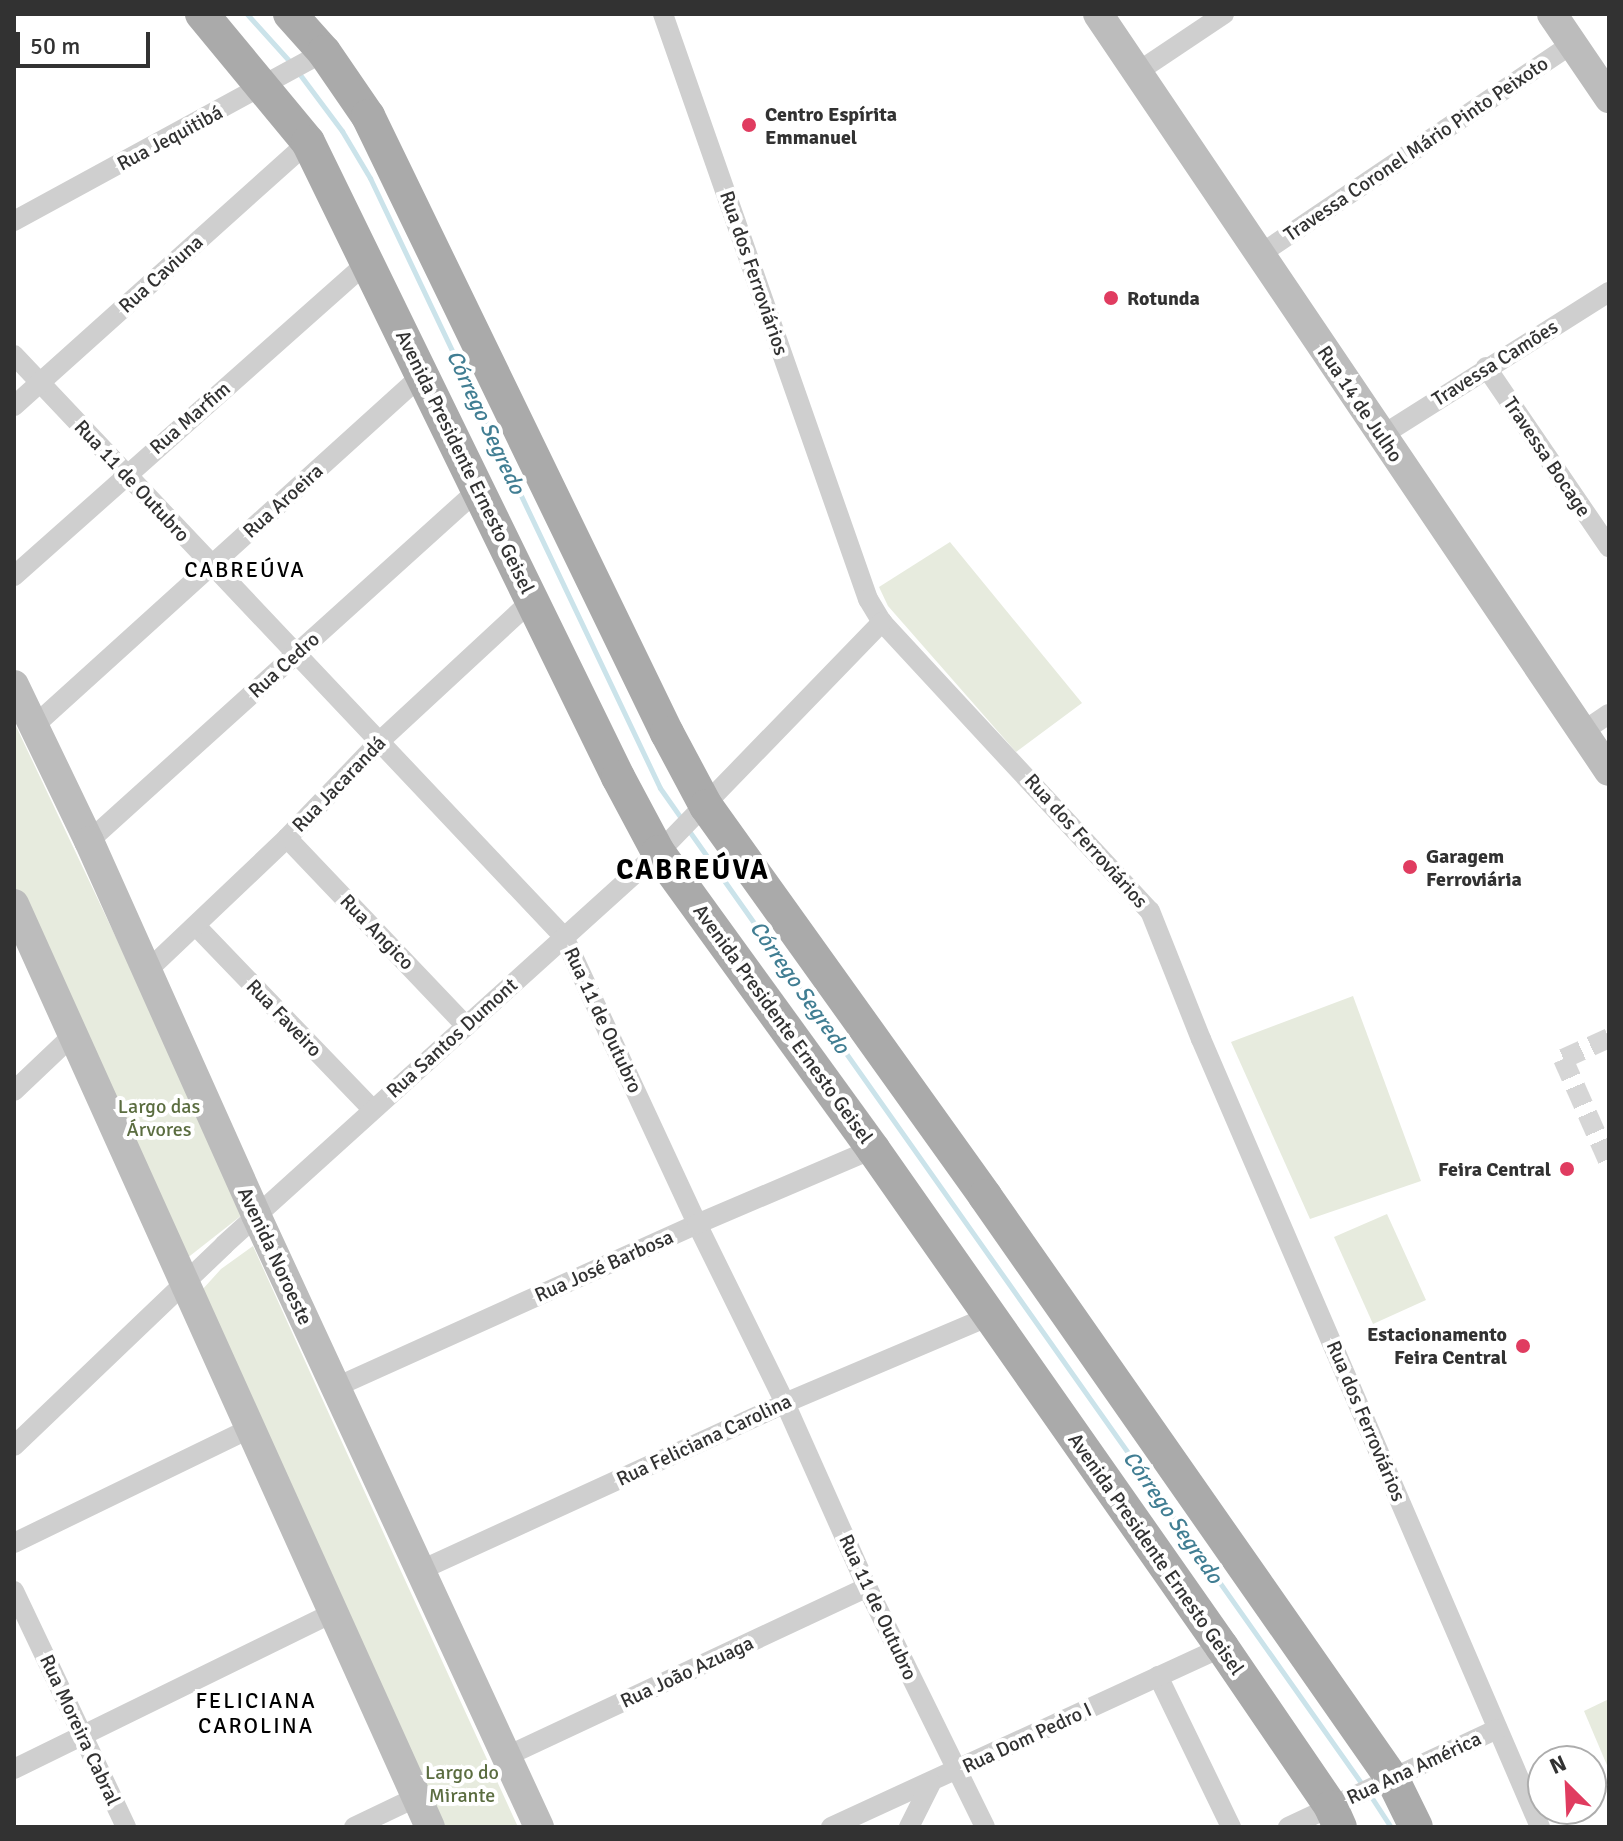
<!DOCTYPE html>
<meta charset="utf-8">
<style>
body{margin:0}
#map{position:relative;width:1623px;height:1841px;overflow:hidden;background:#fff;font-family:Signika,sans-serif}
div>[style]{position:absolute}
[style*='--x']{left:calc(var(--x)*1px);top:calc(var(--y)*1px);width:calc(var(--w)*1px);rotate:calc(var(--a)*1deg)}
.green>*{inset:0;background:#e7ebde}
.stream>*{height:5px;margin:-2.5px;padding:0 2.5px;transform-origin:2.5px;border-radius:2.5px;background:#cbe3ea}
.street-tunnel>*{height:20px;margin-top:-10px;transform-origin:0;background:repeating-linear-gradient(90deg,#d6d6d6 0 20px,transparent 0 30px)}
.street>*{height:20px;margin:-10px;padding:0 10px;transform-origin:10px;border-radius:10px;background:#cfcfcf}
.secondary>*{height:30px;margin:-15px;padding:0 15px;transform-origin:15px;border-radius:15px;background:#bcbcbc}
.primary>*{height:34px;margin:-17px;padding:0 17px;transform-origin:17px;border-radius:17px;background:#aaa}
.dots>*{width:22px;height:22px;translate:-50% -50%;box-sizing:border-box;border:4px solid #fff;border-radius:50%}
span{translate:-50% -50%;white-space:nowrap;text-align:center;line-height:1.15;-webkit-text-stroke:8px #fff;paint-order:stroke}
.poi-label{font-size:20px;color:#323232;font-weight:700}
.left{translate:0 -50%;text-align:left}
.right{translate:-100% -50%;text-align:right}
.street-label{font-size:20px;color:#323232}
.park-label{font-size:20px;color:#5b6d40}
.water-label{font-size:22px;color:#417e93;font-style:italic}
.neighbourhood-label{font-size:22px;color:#000;letter-spacing:2px}
.district-label{font-size:28px;color:#000;font-weight:700;letter-spacing:2px}
.frame{position:absolute;inset:0;border:16px solid #323232;pointer-events:none}
.north{position:absolute;left:1527px;top:1745px;width:80px;height:80px;box-sizing:border-box;background:#fff;border:2px solid #adadad;border-radius:50%;rotate:336deg;font-size:22px;font-weight:700;line-height:32px;text-align:center;color:#323232}
.north::after{content:'';display:block;margin:auto;width:28px;height:36px;background:#e03c60;clip-path:polygon(50% 0,100% 100%,50% 72%,0 100%)}
.scale{position:absolute;left:16px;top:32px;width:134px;height:36px;box-sizing:border-box;border:4px solid #323232;border-top:0;padding-left:10px;font-size:24px;line-height:28px;white-space:nowrap;color:#323232;-webkit-text-stroke:6px #fff;paint-order:stroke}
</style>
<div id="map">
<div class="green">
<i style="clip-path:polygon(950px 542px,1082px 703px,1016px 752px,888px 606px,879px 587px)"></i>
<i style="clip-path:polygon(14px 722px,128px 963px,242px 1215px,186px 1259px,14px 886px)"></i>
<i style="clip-path:polygon(1353px 996px,1421px 1181px,1310px 1219px,1231px 1042px)"></i>
<i style="clip-path:polygon(1387px 1214px,1426px 1300px,1373px 1324px,1334px 1237px)"></i>
<i style="clip-path:polygon(253px 1246px,319px 1392px,518px 1827px,445px 1827px,202px 1290px,221px 1269px)"></i>
<i style="clip-path:polygon(1609px 1699px,1609px 1770px,1584px 1711px)"></i>
</div>
<div class="stream">
<i style="--x:247;--y:14;--w:67;--a:48"></i>
<i style="--x:298;--y:72;--w:74;--a:53.3"></i>
<i style="--x:342;--y:131;--w:55;--a:59.2"></i>
<i style="--x:370;--y:178;--w:675;--a:64.57"></i>
<i style="--x:660;--y:788;--w:38;--a:55"></i>
<i style="--x:687;--y:828;--w:1174;--a:54.78"></i>
<i style="--x:1370;--y:1795;--w:38;--a:57"></i>
</div>
<div class="street-tunnel">
<i style="--x:1609;--y:1038;--w:51;--a:155.5"></i>
<i style="--x:1563;--y:1059;--w:114;--a:66.1"></i>
</div>
<div class="street">
<i style="--x:663;--y:14;--w:620;--a:70.69"></i>
<i style="--x:868;--y:599;--w:27;--a:59"></i>
<i style="--x:882;--y:622;--w:394;--a:47.2"></i>
<i style="--x:1150;--y:911;--w:138;--a:68.3"></i>
<i style="--x:1201;--y:1039;--w:858;--a:66.72"></i>
<i style="--x:1136;--y:73;--w:106;--a:-33.8"></i>
<i style="--x:14;--y:221;--w:353;--a:-28.6"></i>
<i style="--x:1259;--y:255;--w:377;--a:-34"></i>
<i style="--x:14;--y:355;--w:801;--a:46.62"></i>
<i style="--x:564;--y:937;--w:316;--a:65.1"></i>
<i style="--x:697;--y:1224;--w:199;--a:63.8"></i>
<i style="--x:785;--y:1403;--w:201;--a:66"></i>
<i style="--x:867;--y:1587;--w:267;--a:63.8"></i>
<i style="--x:1486;--y:367;--w:218;--a:55.7"></i>
<i style="--x:14;--y:406;--w:395;--a:-41.9"></i>
<i style="--x:1381;--y:436;--w:270;--a:-32.3"></i>
<i style="--x:14;--y:576;--w:472;--a:-41.6"></i>
<i style="--x:35;--y:725;--w:523;--a:-42.13"></i>
<i style="--x:1582;--y:732;--w:32;--a:-34"></i>
<i style="--x:287;--y:838;--w:260;--a:46.4"></i>
<i style="--x:89;--y:841;--w:527;--a:-42.08"></i>
<i style="--x:196;--y:926;--w:255;--a:46.1"></i>
<i style="--x:148;--y:970;--w:192;--a:-43.5"></i>
<i style="--x:287;--y:838;--w:134;--a:-46.2"></i>
<i style="--x:380;--y:741;--w:207;--a:-42.8"></i>
<i style="--x:14;--y:1091;--w:81;--a:-43.5"></i>
<i style="--x:336;--y:1387;--w:396;--a:-24.3"></i>
<i style="--x:697;--y:1224;--w:191;--a:-23.1"></i>
<i style="--x:14;--y:1446;--w:291;--a:-43.7"></i>
<i style="--x:224;--y:1245;--w:589;--a:-42.11"></i>
<i style="--x:661;--y:850;--w:318;--a:-45.9"></i>
<i style="--x:14;--y:1543;--w:261;--a:-25.9"></i>
<i style="--x:421;--y:1570;--w:400;--a:-24.6"></i>
<i style="--x:785;--y:1403;--w:223;--a:-23"></i>
<i style="--x:14;--y:1591;--w:261;--a:64.6"></i>
<i style="--x:1158;--y:1676;--w:168;--a:64.2"></i>
<i style="--x:507;--y:1756;--w:398;--a:-25.1"></i>
<i style="--x:14;--y:1769;--w:356;--a:-26.1"></i>
<i style="--x:354;--y:1827;--w:70;--a:-25.5"></i>
<i style="--x:831;--y:1827;--w:430;--a:-24.7"></i>
<i style="--x:909;--y:1827;--w:49;--a:-63.4"></i>
<i style="--x:1288;--y:1827;--w:231;--a:-25.1"></i>
</div>
<div class="secondary">
<i style="--x:1098;--y:14;--w:913;--a:55.98"></i>
<i style="--x:1552;--y:14;--w:102;--a:55.8"></i>
<i style="--x:14;--y:685;--w:173;--a:64.3"></i>
<i style="--x:89;--y:841;--w:410;--a:65.9"></i>
<i style="--x:256;--y:1215;--w:674;--a:65.18"></i>
<i style="--x:14;--y:904;--w:1012;--a:65.74"></i>
</div>
<div class="primary">
<i style="--x:202;--y:14;--w:166;--a:50.4"></i>
<i style="--x:308;--y:142;--w:707;--a:63.98"></i>
<i style="--x:618;--y:777;--w:85;--a:61.9"></i>
<i style="--x:658;--y:852;--w:367;--a:54.1"></i>
<i style="--x:873;--y:1149;--w:608;--a:54.98"></i>
<i style="--x:1222;--y:1647;--w:194;--a:55.7"></i>
<i style="--x:1331;--y:1807;--w:22;--a:66"></i>
<i style="--x:290;--y:14;--w:51;--a:48.2"></i>
<i style="--x:324;--y:52;--w:78;--a:55.5"></i>
<i style="--x:368;--y:116;--w:686;--a:64.15"></i>
<i style="--x:667;--y:733;--w:83;--a:61.9"></i>
<i style="--x:706;--y:806;--w:480;--a:54.4"></i>
<i style="--x:985;--y:1196;--w:712;--a:55.06"></i>
<i style="--x:1393;--y:1780;--w:52;--a:63.9"></i>
</div>
<div class="dots">
<i style="left:749px;top:125px;background:#e03c60"></i>
<i style="left:1111px;top:298px;background:#e03c60"></i>
<i style="left:1410px;top:867px;background:#e03c60"></i>
<i style="left:1567px;top:1169px;background:#e03c60"></i>
<i style="left:1523px;top:1346px;background:#e03c60"></i>
</div>
<div class="poi-label">
<span class="left" style="left:765px;top:126px">Centro Espírita<br>Emmanuel</span>
<span class="left" style="left:1127px;top:298px">Rotunda</span>
<span class="left" style="left:1426px;top:868px">Garagem<br>Ferroviária</span>
<span class="right" style="left:1551px;top:1169px">Feira Central</span>
<span class="right" style="left:1507px;top:1346px">Estacionamento<br>Feira Central</span>
</div>
<div class="street-label">
<span style="left:170px;top:138px;rotate:-28deg">Rua Jequitibá</span>
<span style="left:1416px;top:149px;rotate:-34deg">Travessa Coronel Mário Pinto Peixoto</span>
<span style="left:754px;top:273px;rotate:71deg">Rua dos Ferroviários</span>
<span style="left:161px;top:274px;rotate:-42deg">Rua Caviuna</span>
<span style="left:1495px;top:363px;rotate:-32deg">Travessa Camões</span>
<span style="left:1360px;top:404px;rotate:56deg">Rua 14 de Julho</span>
<span style="left:190px;top:418px;rotate:-41deg">Rua Marfim</span>
<span style="left:1547px;top:457px;rotate:56deg">Travessa Bocage</span>
<span style="left:465px;top:462px;rotate:64deg">Avenida Presidente Ernesto Geisel</span>
<span style="left:132px;top:481px;rotate:47deg">Rua 11 de Outubro</span>
<span style="left:283px;top:501px;rotate:-42deg">Rua Aroeira</span>
<span style="left:284px;top:665px;rotate:-42deg">Rua Cedro</span>
<span style="left:339px;top:784px;rotate:-46deg">Rua Jacarandá</span>
<span style="left:1086px;top:841px;rotate:48deg">Rua dos Ferroviários</span>
<span style="left:377px;top:932px;rotate:46deg">Rua Angico</span>
<span style="left:284px;top:1018px;rotate:46deg">Rua Faveiro</span>
<span style="left:603px;top:1020px;rotate:65deg">Rua 11 de Outubro</span>
<span style="left:783px;top:1024px;rotate:54deg">Avenida Presidente Ernesto Geisel</span>
<span style="left:452px;top:1038px;rotate:-42deg">Rua Santos Dumont</span>
<span style="left:275px;top:1256px;rotate:65deg">Avenida Noroeste</span>
<span style="left:604px;top:1266px;rotate:-24deg">Rua José Barbosa</span>
<span style="left:1366px;top:1421px;rotate:67deg">Rua dos Ferroviários</span>
<span style="left:704px;top:1440px;rotate:-25deg">Rua Feliciana Carolina</span>
<span style="left:1156px;top:1554px;rotate:55deg">Avenida Presidente Ernesto Geisel</span>
<span style="left:878px;top:1607px;rotate:65deg">Rua 11 de Outubro</span>
<span style="left:687px;top:1672px;rotate:-25deg">Rua João Azuaga</span>
<span style="left:80px;top:1730px;rotate:65deg">Rua Moreira Cabral</span>
<span style="left:1027px;top:1738px;rotate:-25deg">Rua Dom Pedro I</span>
<span style="left:1414px;top:1768px;rotate:-25deg">Rua Ana América</span>
</div>
<div class="park-label">
<span style="left:159px;top:1118px">Largo das<br>Árvores</span>
<span style="left:462px;top:1784px">Largo do<br>Mirante</span>
</div>
<div class="water-label">
<span style="left:486px;top:422px;rotate:65deg">Córrego Segredo</span>
<span style="left:800px;top:987px;rotate:55deg">Córrego Segredo</span>
<span style="left:1173px;top:1517px;rotate:55deg">Córrego Segredo</span>
</div>
<div class="neighbourhood-label">
<span style="left:245px;top:570px">CABREÚVA</span>
<span style="left:256px;top:1713px">FELICIANA<br>CAROLINA</span>
</div>
<div class="district-label">
<span style="left:693px;top:870px">CABREÚVA</span>
</div>
<div class="frame"></div>
<div class="north">N</div>
<div class="scale">50 m</div>
</div>
